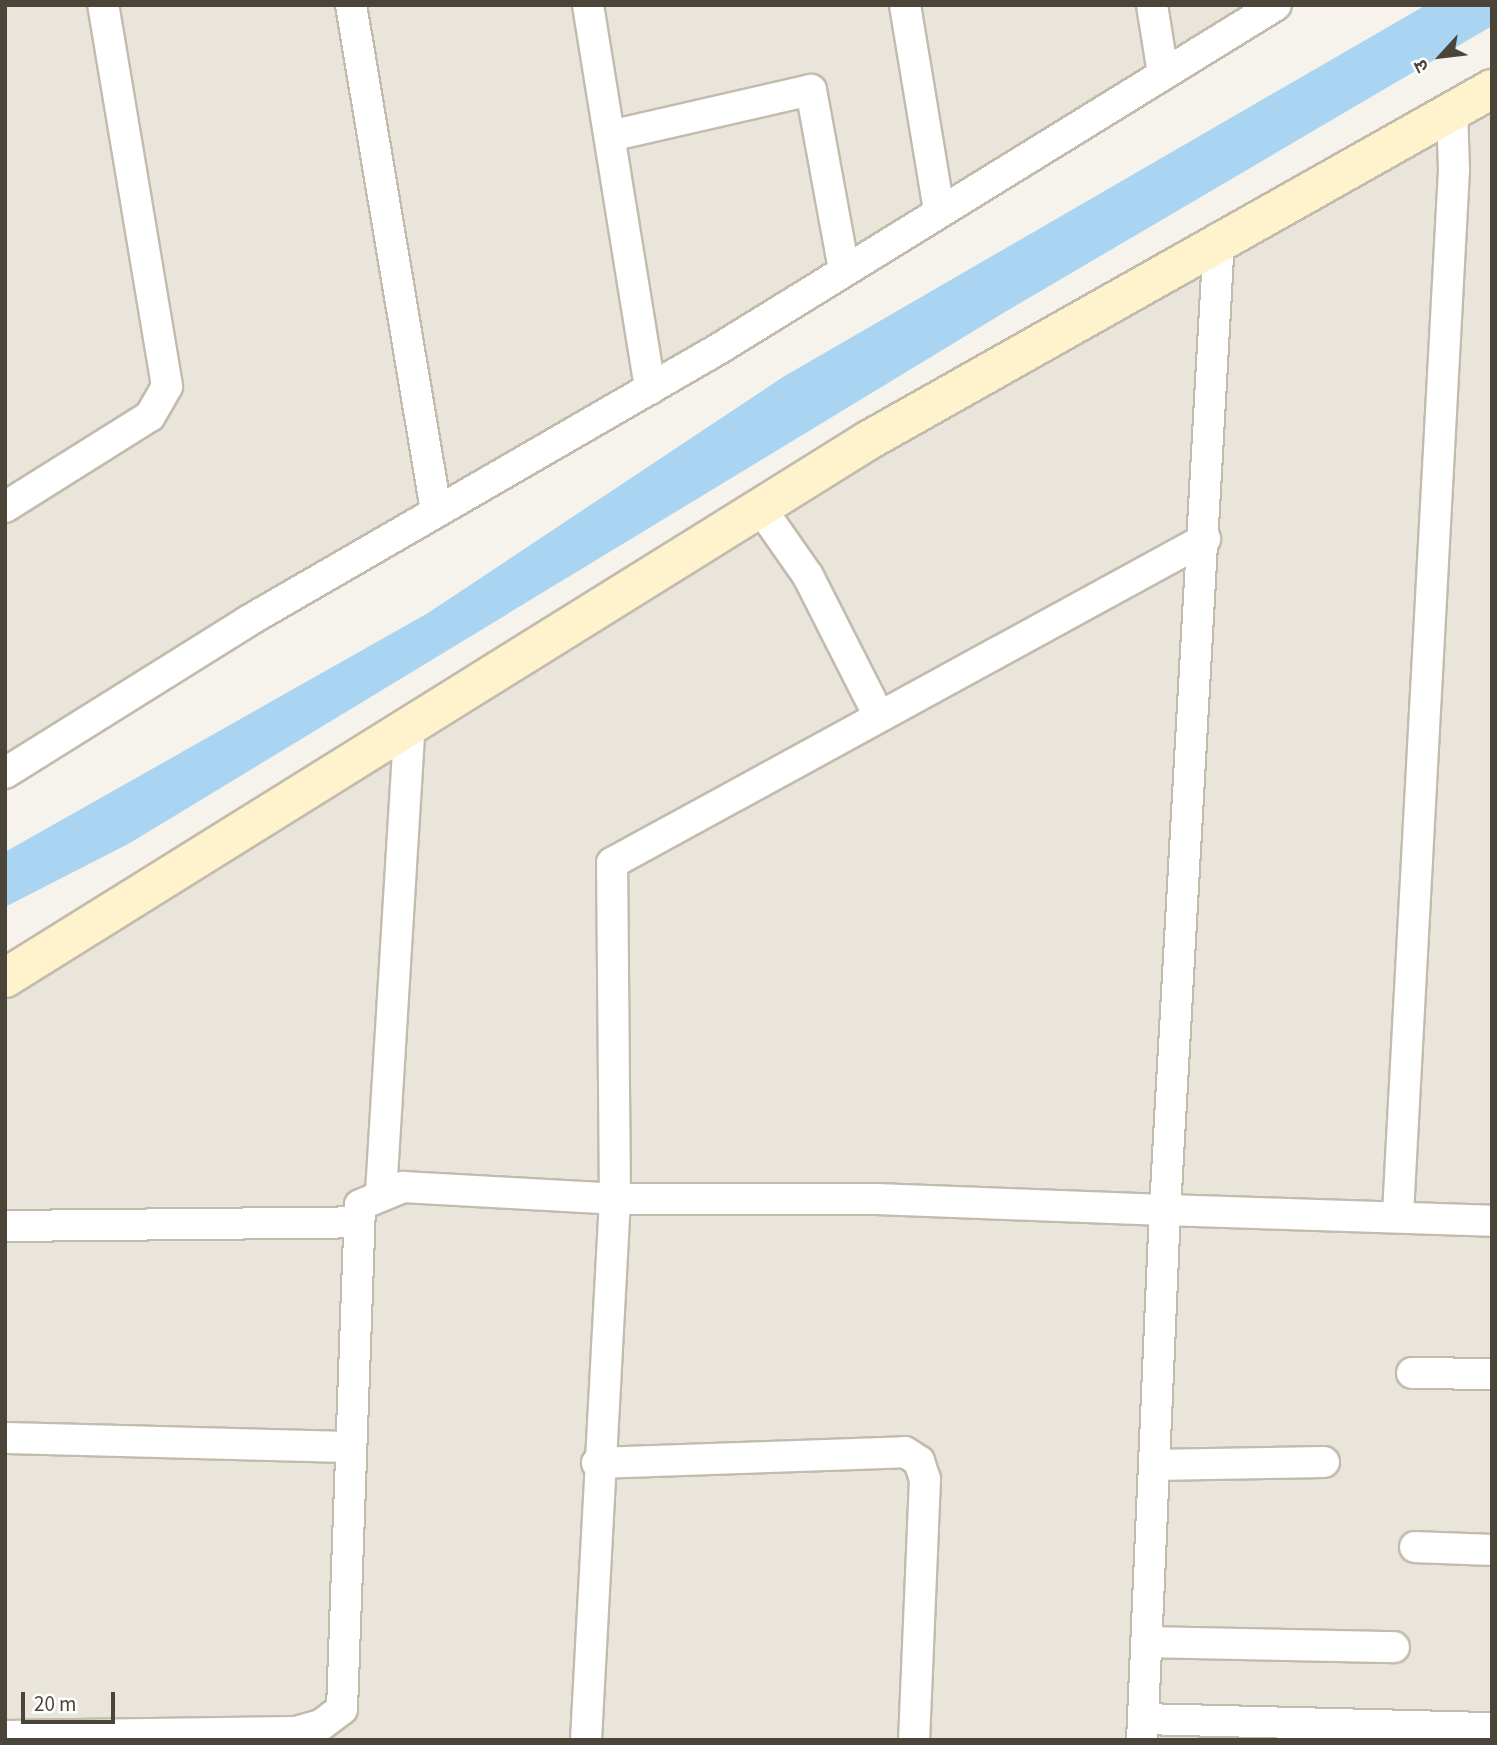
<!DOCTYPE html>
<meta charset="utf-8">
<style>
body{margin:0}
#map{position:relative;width:1497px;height:1745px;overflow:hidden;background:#f6f3ec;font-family:"Source Sans 3","Noto Sans Devanagari",sans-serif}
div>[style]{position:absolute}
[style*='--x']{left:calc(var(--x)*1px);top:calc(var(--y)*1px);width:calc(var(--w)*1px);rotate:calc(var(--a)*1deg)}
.residential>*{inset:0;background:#eae5da}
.water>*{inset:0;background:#a9d4f2}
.roads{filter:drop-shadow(2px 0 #c2bbae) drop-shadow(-2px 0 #c2bbae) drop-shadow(0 2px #c2bbae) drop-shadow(0 -2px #c2bbae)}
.street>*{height:30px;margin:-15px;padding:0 15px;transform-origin:15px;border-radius:15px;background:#fff}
.secondary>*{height:38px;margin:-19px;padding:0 19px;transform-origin:19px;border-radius:19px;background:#fff3cd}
span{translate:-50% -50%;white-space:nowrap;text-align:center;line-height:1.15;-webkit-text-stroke:5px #fff;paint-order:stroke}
.frame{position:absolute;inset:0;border:7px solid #4b4439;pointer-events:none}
.north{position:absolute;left:1406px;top:21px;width:70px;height:70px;-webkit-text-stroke:5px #fff;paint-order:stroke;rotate:243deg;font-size:19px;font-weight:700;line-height:28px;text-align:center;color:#4b4439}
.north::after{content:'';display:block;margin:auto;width:24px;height:32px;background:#4b4439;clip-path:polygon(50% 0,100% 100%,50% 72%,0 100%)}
.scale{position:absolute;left:21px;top:1692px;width:94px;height:32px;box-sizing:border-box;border:4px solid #4b4439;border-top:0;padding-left:9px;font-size:21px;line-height:24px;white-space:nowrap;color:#4b4439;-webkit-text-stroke:5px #fff;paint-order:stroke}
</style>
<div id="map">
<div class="residential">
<i style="clip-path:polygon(5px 5px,1264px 5px,5px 756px)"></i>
<i style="clip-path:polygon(1492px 103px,1492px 1740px,5px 1740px,5px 993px,520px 662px)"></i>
</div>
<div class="water">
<i style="clip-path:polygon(1426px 5px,1492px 5px,1492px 26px,1005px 312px,130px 843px,5px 907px,5px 852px,428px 613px,783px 377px)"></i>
</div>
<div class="roads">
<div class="street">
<i style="--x:351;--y:5;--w:512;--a:80.45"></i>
<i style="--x:588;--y:5;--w:389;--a:80.8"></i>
<i style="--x:905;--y:5;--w:208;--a:80.6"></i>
<i style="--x:1152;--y:5;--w:70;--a:80.9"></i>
<i style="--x:610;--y:136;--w:206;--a:-12.9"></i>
<i style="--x:811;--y:90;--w:182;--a:79.6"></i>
<i style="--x:1219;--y:238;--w:973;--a:93.18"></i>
<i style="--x:1165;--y:1210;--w:327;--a:1.9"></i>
<i style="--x:759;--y:506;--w:85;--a:55"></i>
<i style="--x:808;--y:576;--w:155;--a:63.1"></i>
<i style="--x:5;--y:507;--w:171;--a:-32.1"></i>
<i style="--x:150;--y:416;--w:34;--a:-60"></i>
<i style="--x:167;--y:386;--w:386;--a:-99.5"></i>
<i style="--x:5;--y:773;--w:287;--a:-32"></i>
<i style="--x:248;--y:621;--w:545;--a:-30.04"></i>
<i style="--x:720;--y:348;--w:653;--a:-31.67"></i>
<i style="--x:381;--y:1193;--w:471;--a:-86.5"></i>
<i style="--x:1398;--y:1214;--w:1046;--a:-86.93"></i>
<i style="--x:1454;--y:170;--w:61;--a:-91.9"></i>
<i style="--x:5;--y:1226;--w:354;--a:-0.6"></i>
<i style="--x:1412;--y:1373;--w:80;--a:0.7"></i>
<i style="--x:5;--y:1438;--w:346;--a:1.5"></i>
<i style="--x:597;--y:1463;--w:308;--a:-2"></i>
<i style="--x:905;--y:1452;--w:17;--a:33"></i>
<i style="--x:919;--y:1461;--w:19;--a:72"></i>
<i style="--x:925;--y:1479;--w:261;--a:92.4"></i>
<i style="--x:1154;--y:1465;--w:170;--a:-1"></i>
<i style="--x:1415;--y:1547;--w:77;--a:2.2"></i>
<i style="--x:1147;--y:1642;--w:247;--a:1.2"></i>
<i style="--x:1143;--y:1719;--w:349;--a:1.5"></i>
<i style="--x:5;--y:1736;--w:291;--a:-0.8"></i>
<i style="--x:296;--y:1732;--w:26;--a:-16"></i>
<i style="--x:321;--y:1725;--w:26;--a:-37"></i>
<i style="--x:342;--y:1709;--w:504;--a:-87.95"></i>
<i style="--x:360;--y:1205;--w:47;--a:-22.7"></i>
<i style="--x:403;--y:1187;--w:212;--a:3.2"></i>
<i style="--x:615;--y:1199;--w:261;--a:0"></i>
<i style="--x:876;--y:1199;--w:289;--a:2.2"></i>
<i style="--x:1165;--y:1210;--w:530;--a:92.48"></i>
<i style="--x:586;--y:1740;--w:542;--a:-86.93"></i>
<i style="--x:615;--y:1199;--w:336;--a:-90.5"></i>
<i style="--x:612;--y:863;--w:676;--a:-28.65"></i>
</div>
<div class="secondary">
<i style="--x:5;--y:978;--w:1018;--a:-31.91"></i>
<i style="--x:869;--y:440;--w:715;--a:-29.4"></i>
</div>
</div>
<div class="frame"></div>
<div class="north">उ</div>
<div class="scale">20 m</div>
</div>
